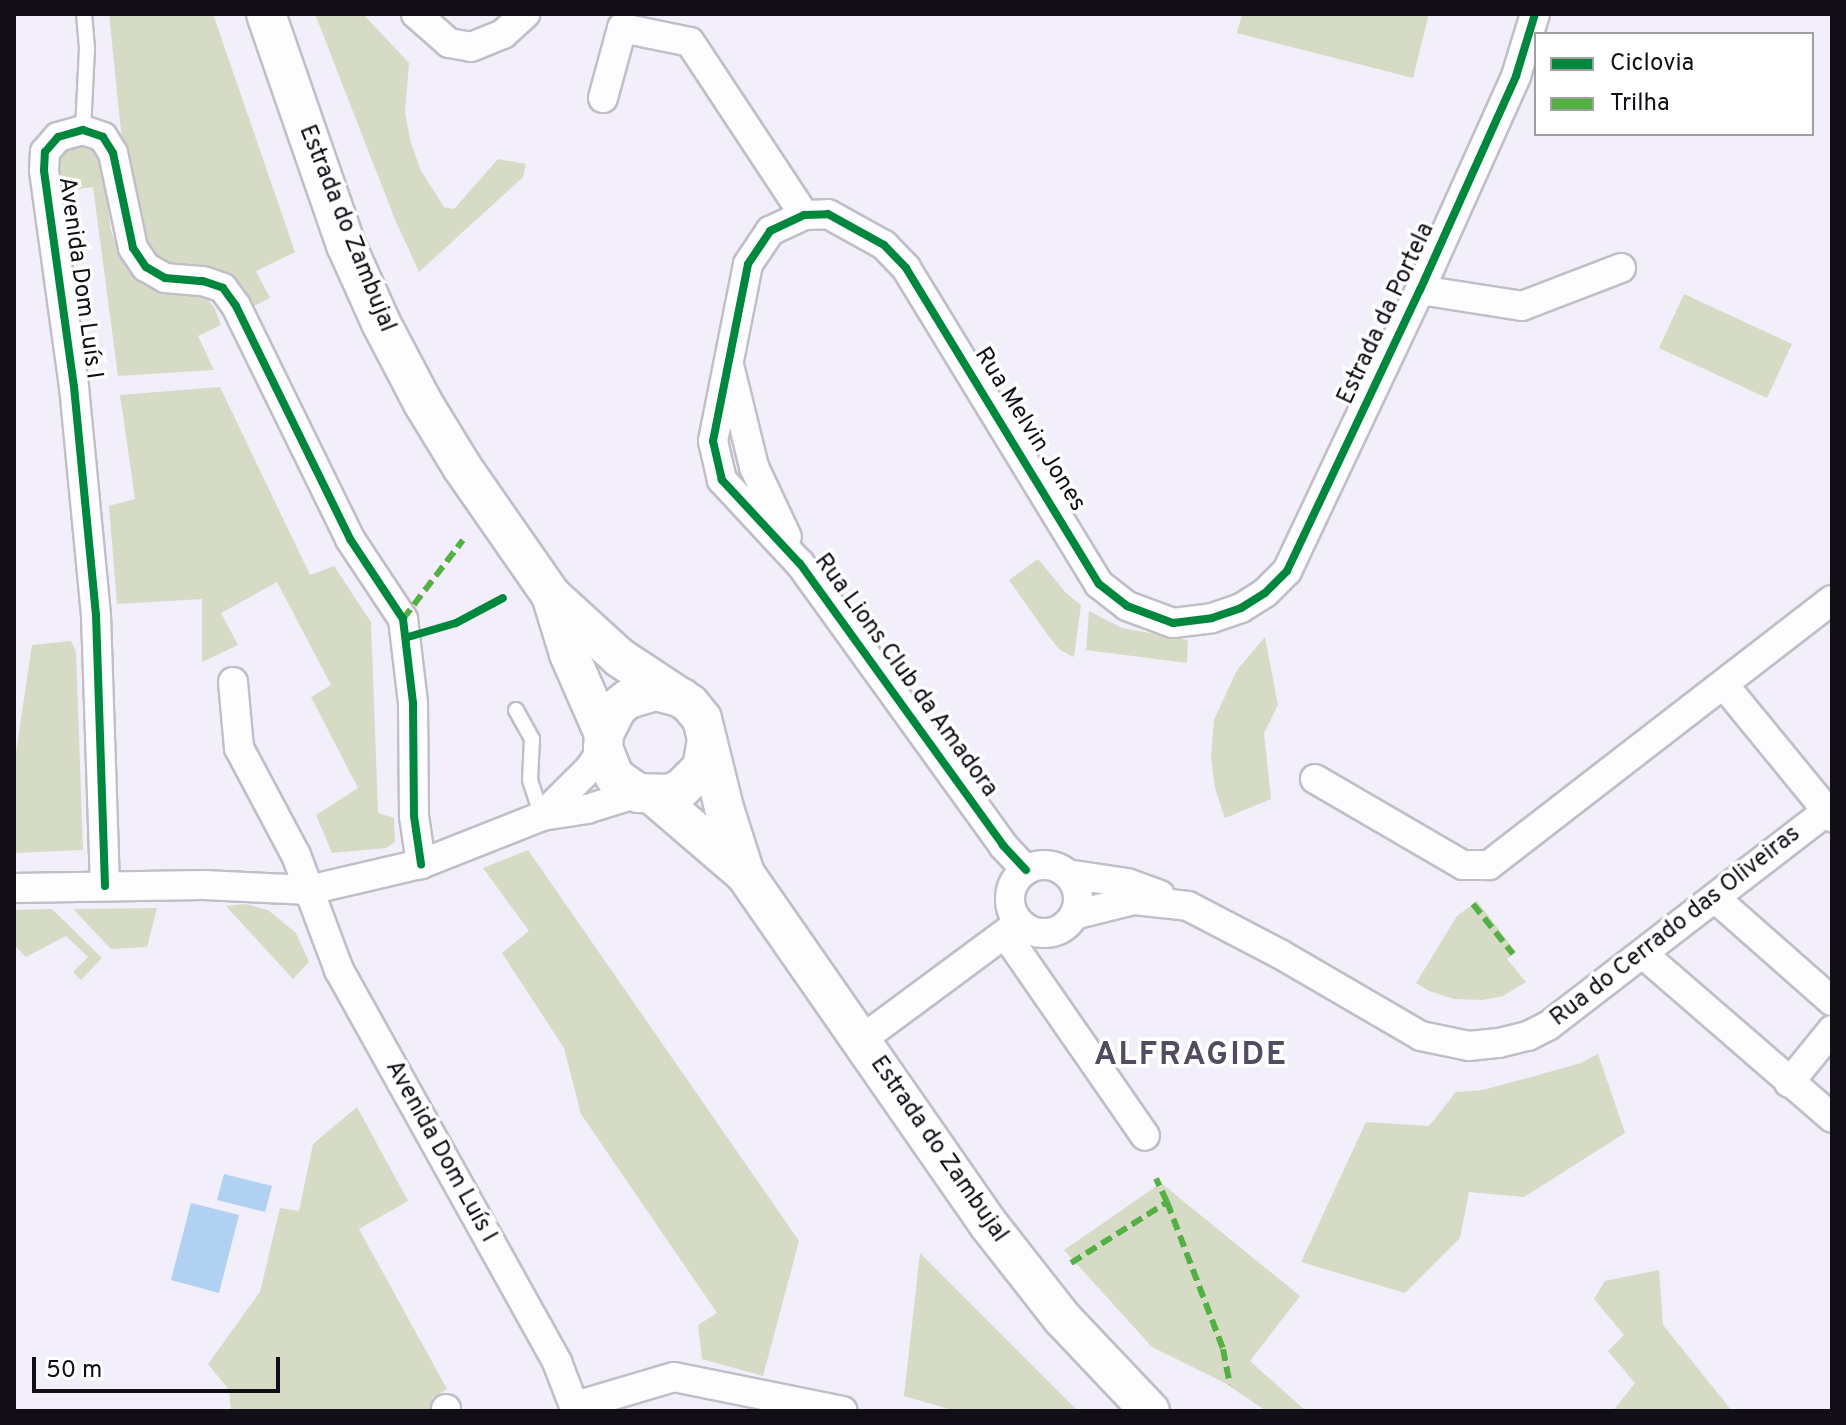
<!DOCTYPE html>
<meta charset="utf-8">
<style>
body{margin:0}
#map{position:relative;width:1846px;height:1425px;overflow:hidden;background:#f2eefa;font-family:Overpass,sans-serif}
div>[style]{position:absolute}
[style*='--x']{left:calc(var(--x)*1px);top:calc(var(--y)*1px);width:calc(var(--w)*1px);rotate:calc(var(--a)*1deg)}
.green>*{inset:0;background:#d6dbc6}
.water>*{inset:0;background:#b1d1f3}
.roads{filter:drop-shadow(2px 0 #c1bec8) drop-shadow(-2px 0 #c1bec8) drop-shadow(0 2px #c1bec8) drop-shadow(0 -2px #c1bec8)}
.lane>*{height:14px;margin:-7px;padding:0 7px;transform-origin:7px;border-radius:7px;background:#fdfcfe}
.street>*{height:28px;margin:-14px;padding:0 14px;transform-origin:14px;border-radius:14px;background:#fdfcfe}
.street>.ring{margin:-14px;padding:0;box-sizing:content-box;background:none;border:28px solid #fdfcfe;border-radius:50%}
.secondary>*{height:38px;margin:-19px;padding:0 19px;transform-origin:19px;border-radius:19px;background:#fdfcfe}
.quiet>*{height:6px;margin-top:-3px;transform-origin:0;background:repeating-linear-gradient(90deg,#54b045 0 12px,transparent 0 18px)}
.cycleway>*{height:8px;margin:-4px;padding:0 4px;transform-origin:4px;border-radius:4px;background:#00873e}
span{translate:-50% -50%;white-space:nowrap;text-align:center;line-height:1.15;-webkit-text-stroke:7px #fff;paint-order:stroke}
.street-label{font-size:24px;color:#110e16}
.district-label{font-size:32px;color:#534c61;font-weight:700;letter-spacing:2px}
.frame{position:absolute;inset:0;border:16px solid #110e16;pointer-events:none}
.legend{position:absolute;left:1534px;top:32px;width:280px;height:104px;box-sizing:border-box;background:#fff;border:2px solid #a09fa2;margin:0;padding:10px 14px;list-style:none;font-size:24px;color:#110e16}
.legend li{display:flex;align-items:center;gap:16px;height:40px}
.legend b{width:40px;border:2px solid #a09fa2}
.scale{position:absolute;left:32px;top:1357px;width:248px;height:36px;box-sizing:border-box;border:4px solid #110e16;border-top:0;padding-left:10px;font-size:24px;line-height:28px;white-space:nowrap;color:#110e16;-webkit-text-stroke:6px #fff;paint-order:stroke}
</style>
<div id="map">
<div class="green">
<i style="clip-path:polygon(109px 14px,213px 14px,295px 252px,256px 271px,270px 298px,250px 308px,240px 288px,224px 272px,159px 262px,144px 250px,122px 141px)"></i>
<i style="clip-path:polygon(315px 14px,363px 14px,409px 63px,405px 113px,411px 143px,421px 171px,444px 207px,454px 209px,498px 159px,526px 164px,523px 177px,419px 272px,394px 217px)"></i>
<i style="clip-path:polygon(1242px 14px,1429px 14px,1413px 78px,1237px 33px)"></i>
<i style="clip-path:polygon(76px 144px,91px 148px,101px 158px,111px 231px,125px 266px,162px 294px,205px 297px,214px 307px,221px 325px,198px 336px,214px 370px,118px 376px,93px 187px,58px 192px,57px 157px,64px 149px)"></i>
<i style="clip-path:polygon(1684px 294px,1792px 344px,1767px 398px,1659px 348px)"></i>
<i style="clip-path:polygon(220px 387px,310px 575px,334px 566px,371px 622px,378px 813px,394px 818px,395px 842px,386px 848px,332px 853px,316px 815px,358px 788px,311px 697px,331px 685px,277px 582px,221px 613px,238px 645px,202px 662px,202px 599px,117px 604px,109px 506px,135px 499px,120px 395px)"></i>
<i style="clip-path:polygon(1038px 559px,1066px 593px,1081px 605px,1074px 657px,1060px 650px,1050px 638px,1009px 580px)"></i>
<i style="clip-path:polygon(1089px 611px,1122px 628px,1188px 640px,1187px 663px,1086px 650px)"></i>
<i style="clip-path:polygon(1265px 637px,1278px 705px,1264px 733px,1271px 799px,1225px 818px,1215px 788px,1211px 757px,1214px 720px,1237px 670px)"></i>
<i style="clip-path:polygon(71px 641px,76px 652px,83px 850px,14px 853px,14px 766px,32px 645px)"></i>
<i style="clip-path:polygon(528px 850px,799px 1241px,763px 1376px,702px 1359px,698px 1325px,717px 1313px,581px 1114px,564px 1048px,502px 953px,529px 931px,483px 868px)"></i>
<i style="clip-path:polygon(1477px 901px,1516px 952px,1507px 959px,1526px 982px,1503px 996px,1483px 1000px,1454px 999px,1429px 991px,1416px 983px,1457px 916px)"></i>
<i style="clip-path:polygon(246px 904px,268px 910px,296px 933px,309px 962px,293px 979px,226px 906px)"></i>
<i style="clip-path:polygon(157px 908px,147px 947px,111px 949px,73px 909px)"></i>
<i style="clip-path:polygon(52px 909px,102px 958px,81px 980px,73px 972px,88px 957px,66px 936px,26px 957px,14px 945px,14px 910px)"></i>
<i style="clip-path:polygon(1598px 1054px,1625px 1133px,1524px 1197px,1469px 1192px,1460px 1238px,1405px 1293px,1301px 1262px,1366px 1122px,1429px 1126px,1456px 1092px,1483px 1090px,1520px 1080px,1581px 1063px)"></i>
<i style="clip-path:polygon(357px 1107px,408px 1201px,359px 1229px,447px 1389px,432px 1398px,431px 1411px,231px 1411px,229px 1390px,208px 1364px,260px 1292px,280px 1208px,299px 1211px,313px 1144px)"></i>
<i style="clip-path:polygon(1161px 1183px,1300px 1296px,1250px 1361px,1306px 1411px,1266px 1411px,1225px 1383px,1152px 1347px,1064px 1250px)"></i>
<i style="clip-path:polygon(920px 1253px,1078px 1411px,956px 1411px,904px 1396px)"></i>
<i style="clip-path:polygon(1659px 1270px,1663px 1325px,1732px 1411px,1613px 1411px,1635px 1383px,1608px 1351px,1624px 1335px,1594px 1299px,1605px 1281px)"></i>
</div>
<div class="water">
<i style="clip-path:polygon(224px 1174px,272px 1186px,265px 1212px,217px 1200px)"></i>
<i style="clip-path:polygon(191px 1203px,239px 1215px,219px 1293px,171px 1280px)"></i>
</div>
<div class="roads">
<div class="lane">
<i style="--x:83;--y:130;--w:82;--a:-87.2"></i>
<i style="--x:87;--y:48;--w:34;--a:-95"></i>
<i style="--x:516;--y:710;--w:33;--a:61"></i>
<i style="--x:532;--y:739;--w:41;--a:92.8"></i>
<i style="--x:530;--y:780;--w:38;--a:72"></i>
</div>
<div class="street">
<i style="--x:416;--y:14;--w:44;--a:41.3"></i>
<i style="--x:449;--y:43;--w:22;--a:10"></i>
<i style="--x:471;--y:47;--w:35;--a:-22"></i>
<i style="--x:503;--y:34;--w:30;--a:-42"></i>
<i style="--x:603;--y:98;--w:73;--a:-74.8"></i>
<i style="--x:622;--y:28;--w:69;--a:11.6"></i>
<i style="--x:690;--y:42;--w:207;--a:56.6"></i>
<i style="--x:1420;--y:290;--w:103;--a:8.9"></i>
<i style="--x:1522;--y:306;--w:106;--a:-21"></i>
<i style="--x:730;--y:369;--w:101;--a:76.2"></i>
<i style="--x:754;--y:467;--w:77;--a:64.8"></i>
<i style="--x:233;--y:682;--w:66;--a:84.8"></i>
<i style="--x:239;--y:748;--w:121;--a:62"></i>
<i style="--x:296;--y:855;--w:123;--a:69.5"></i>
<i style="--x:339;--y:970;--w:449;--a:60.9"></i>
<i style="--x:557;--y:1362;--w:53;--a:68.8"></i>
<i style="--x:1724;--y:685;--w:171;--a:50.7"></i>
<i style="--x:1315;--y:779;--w:171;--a:30.2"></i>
<i style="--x:1463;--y:865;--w:26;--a:0"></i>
<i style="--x:1489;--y:865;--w:433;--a:-37.7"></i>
<i style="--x:542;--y:816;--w:68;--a:-45"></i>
<i style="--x:590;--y:768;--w:24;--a:-57"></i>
<i class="ring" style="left:1010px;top:865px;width:40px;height:40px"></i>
<i style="--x:1026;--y:870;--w:34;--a:-133"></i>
<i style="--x:1003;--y:845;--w:347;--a:-125.8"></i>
<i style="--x:800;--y:564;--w:115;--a:-132.9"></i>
<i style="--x:722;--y:480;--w:40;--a:-103"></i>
<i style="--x:713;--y:441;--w:180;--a:-78.8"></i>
<i style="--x:748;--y:264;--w:40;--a:-56"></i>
<i style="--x:770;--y:231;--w:38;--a:-25"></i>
<i style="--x:804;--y:215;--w:24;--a:-2"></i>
<i style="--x:828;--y:214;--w:64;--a:29"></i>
<i style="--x:884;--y:245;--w:32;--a:46"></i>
<i style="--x:906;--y:268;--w:370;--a:58.6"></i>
<i style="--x:1099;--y:584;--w:36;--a:38"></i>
<i style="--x:1127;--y:606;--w:49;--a:20.3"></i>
<i style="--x:1173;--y:623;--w:39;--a:-7"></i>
<i style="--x:1212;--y:618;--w:31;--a:-19"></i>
<i style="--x:1241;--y:608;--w:28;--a:-32"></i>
<i style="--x:1265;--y:593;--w:31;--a:-45"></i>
<i style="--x:1287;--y:571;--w:311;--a:-64.7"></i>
<i style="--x:1420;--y:290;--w:235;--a:-65.8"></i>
<i style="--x:1516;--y:76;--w:65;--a:-73"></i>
<i style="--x:1067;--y:874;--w:61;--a:8.5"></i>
<i style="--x:1127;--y:883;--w:35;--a:20"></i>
<i style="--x:105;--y:886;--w:271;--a:-91.9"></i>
<i style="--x:96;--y:615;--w:229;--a:-95.5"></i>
<i style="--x:74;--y:387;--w:219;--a:-97.9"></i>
<i style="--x:44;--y:170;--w:18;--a:-87"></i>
<i style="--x:45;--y:152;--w:20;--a:-49"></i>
<i style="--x:58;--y:137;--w:26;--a:-16"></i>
<i style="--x:83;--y:130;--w:21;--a:19"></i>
<i style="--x:103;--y:137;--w:19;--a:58"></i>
<i style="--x:113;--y:153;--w:97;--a:78.1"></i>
<i style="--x:133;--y:248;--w:23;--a:56"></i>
<i style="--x:146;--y:267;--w:22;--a:30"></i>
<i style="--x:165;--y:278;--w:38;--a:5"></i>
<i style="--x:203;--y:281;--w:21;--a:19"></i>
<i style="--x:223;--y:288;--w:22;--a:54"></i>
<i style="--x:236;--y:306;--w:259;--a:63.9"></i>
<i style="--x:350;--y:539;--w:96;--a:56.5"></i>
<i style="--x:403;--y:619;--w:85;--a:83.2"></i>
<i style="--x:413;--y:703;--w:113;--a:89.5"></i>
<i style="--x:414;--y:816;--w:49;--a:81.7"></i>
<i style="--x:14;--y:888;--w:190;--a:-0.9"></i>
<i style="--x:204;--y:885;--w:105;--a:2.7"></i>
<i style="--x:309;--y:890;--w:115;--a:-13.1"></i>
<i style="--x:421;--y:864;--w:130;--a:-21.6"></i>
<i style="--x:542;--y:816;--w:46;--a:-8.8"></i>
<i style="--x:587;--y:809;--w:53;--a:-17.4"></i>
<i style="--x:1715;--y:898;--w:156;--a:41.4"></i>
<i style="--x:1074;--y:915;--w:62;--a:-14"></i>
<i style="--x:1134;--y:900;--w:54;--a:6.3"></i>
<i style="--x:1188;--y:906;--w:104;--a:27.6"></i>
<i style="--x:1280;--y:954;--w:163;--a:30.2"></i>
<i style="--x:1421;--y:1036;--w:49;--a:11.8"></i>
<i style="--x:1469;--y:1046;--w:30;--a:-6"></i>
<i style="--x:1499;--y:1043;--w:30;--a:-14"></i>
<i style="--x:1528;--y:1036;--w:22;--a:-27"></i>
<i style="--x:1548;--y:1026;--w:359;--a:-37.6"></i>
<i style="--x:1006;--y:935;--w:244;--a:55.3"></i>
<i style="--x:1643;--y:954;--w:250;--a:40.9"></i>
<i style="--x:861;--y:1040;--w:195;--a:-36.5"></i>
<i style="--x:1789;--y:1083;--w:68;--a:-50.9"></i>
<i style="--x:576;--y:1406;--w:102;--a:-16.5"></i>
<i style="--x:674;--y:1377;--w:172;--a:11.4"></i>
<i style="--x:446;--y:1411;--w:2;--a:-90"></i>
</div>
<div class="secondary">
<i style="--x:266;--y:14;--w:244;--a:70.9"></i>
<i style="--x:346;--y:245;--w:85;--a:65.8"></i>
<i style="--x:381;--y:323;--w:90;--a:62.3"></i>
<i style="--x:423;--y:403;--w:75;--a:58.6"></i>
<i style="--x:462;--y:467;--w:156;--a:55.2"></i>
<i style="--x:551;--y:595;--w:93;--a:42.4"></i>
<i style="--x:620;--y:658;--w:84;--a:33.3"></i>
<i style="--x:690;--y:704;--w:19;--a:51"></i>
<i style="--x:702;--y:719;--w:92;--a:76.1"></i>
<i style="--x:724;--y:808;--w:69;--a:72.3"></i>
<i style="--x:551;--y:595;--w:62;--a:73"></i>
<i style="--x:569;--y:654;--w:87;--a:66.4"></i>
<i style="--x:682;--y:698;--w:28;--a:-165"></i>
<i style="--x:655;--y:691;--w:28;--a:163"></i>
<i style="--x:628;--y:699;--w:14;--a:141"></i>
<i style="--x:617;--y:708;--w:29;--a:117"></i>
<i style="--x:604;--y:734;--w:14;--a:94"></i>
<i style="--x:603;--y:748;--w:31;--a:68"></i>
<i style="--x:615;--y:777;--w:28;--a:35"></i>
<i style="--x:638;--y:793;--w:30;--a:2"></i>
<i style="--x:668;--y:794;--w:14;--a:-21"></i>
<i style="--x:681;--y:789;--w:30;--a:-45"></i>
<i style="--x:702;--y:768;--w:29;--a:-80"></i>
<i style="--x:653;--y:795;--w:121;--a:40.7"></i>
<i style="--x:745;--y:874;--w:427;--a:55.2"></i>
<i style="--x:989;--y:1225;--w:118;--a:51.9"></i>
<i style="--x:1062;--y:1318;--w:128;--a:46.6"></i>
</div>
</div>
<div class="quiet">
<i style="--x:403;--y:619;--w:99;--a:-52.8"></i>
<i style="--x:1473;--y:904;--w:64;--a:51.3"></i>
<i style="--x:1167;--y:1202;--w:157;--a:69.1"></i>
<i style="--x:1223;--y:1349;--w:36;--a:79"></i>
<i style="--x:1071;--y:1263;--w:114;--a:-32.4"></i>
<i style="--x:1167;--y:1202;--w:26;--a:-115"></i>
</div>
<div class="cycleway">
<i style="--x:408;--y:637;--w:50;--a:-16.3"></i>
<i style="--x:456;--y:623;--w:53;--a:-28"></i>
<i style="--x:1026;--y:870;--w:34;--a:-133"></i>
<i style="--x:1003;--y:845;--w:347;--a:-125.8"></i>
<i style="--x:800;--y:564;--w:115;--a:-132.9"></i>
<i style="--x:722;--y:480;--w:40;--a:-103"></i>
<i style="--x:713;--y:441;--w:180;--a:-78.8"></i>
<i style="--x:748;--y:264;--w:40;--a:-56"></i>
<i style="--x:770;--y:231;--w:38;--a:-25"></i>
<i style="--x:804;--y:215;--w:24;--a:-2"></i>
<i style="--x:828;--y:214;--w:64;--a:29"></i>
<i style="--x:884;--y:245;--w:32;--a:46"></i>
<i style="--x:906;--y:268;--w:370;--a:58.6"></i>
<i style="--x:1099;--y:584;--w:36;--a:38"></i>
<i style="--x:1127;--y:606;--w:49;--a:20.3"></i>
<i style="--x:1173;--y:623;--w:39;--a:-7"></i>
<i style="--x:1212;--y:618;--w:31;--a:-19"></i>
<i style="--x:1241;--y:608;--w:28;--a:-32"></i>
<i style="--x:1265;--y:593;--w:31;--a:-45"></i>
<i style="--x:1287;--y:571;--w:311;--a:-64.7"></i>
<i style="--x:1420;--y:290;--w:235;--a:-65.8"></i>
<i style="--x:1516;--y:76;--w:65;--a:-73"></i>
<i style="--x:105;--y:886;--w:271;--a:-91.9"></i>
<i style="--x:96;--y:615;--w:229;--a:-95.5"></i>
<i style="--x:74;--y:387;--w:219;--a:-97.9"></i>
<i style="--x:44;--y:170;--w:18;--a:-87"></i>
<i style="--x:45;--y:152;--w:20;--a:-49"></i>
<i style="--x:58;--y:137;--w:26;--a:-16"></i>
<i style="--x:83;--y:130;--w:21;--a:19"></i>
<i style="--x:103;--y:137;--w:19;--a:58"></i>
<i style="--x:113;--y:153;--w:97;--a:78.1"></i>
<i style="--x:133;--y:248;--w:23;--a:56"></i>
<i style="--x:146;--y:267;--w:22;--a:30"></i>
<i style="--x:165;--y:278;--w:38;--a:5"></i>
<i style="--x:203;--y:281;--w:21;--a:19"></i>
<i style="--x:223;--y:288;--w:22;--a:54"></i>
<i style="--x:236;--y:306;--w:259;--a:63.9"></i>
<i style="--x:350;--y:539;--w:96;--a:56.5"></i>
<i style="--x:403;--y:619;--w:85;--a:83.2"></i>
<i style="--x:413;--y:703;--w:113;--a:89.5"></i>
<i style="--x:414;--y:816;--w:49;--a:81.7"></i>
</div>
<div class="street-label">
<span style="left:346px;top:229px;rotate:68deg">Estrada do Zambujal</span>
<span style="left:79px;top:278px;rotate:82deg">Avenida Dom Luís I</span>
<span style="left:1387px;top:314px;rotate:-65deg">Estrada da Portela</span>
<span style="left:1029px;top:430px;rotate:58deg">Rua Melvin Jones</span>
<span style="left:905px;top:676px;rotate:54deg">Rua Lions Club da Amadora</span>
<span style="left:1676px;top:927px;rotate:-38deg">Rua do Cerrado das Oliveiras</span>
<span style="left:938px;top:1150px;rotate:55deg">Estrada do Zambujal</span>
<span style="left:440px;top:1152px;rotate:61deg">Avenida Dom Luís I</span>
</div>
<div class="district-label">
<span style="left:1191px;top:1056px">ALFRAGIDE</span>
</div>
<div class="frame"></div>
<ul class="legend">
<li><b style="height:10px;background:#00873e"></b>Ciclovia</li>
<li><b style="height:10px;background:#54b045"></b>Trilha</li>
</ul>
<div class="scale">50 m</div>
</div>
